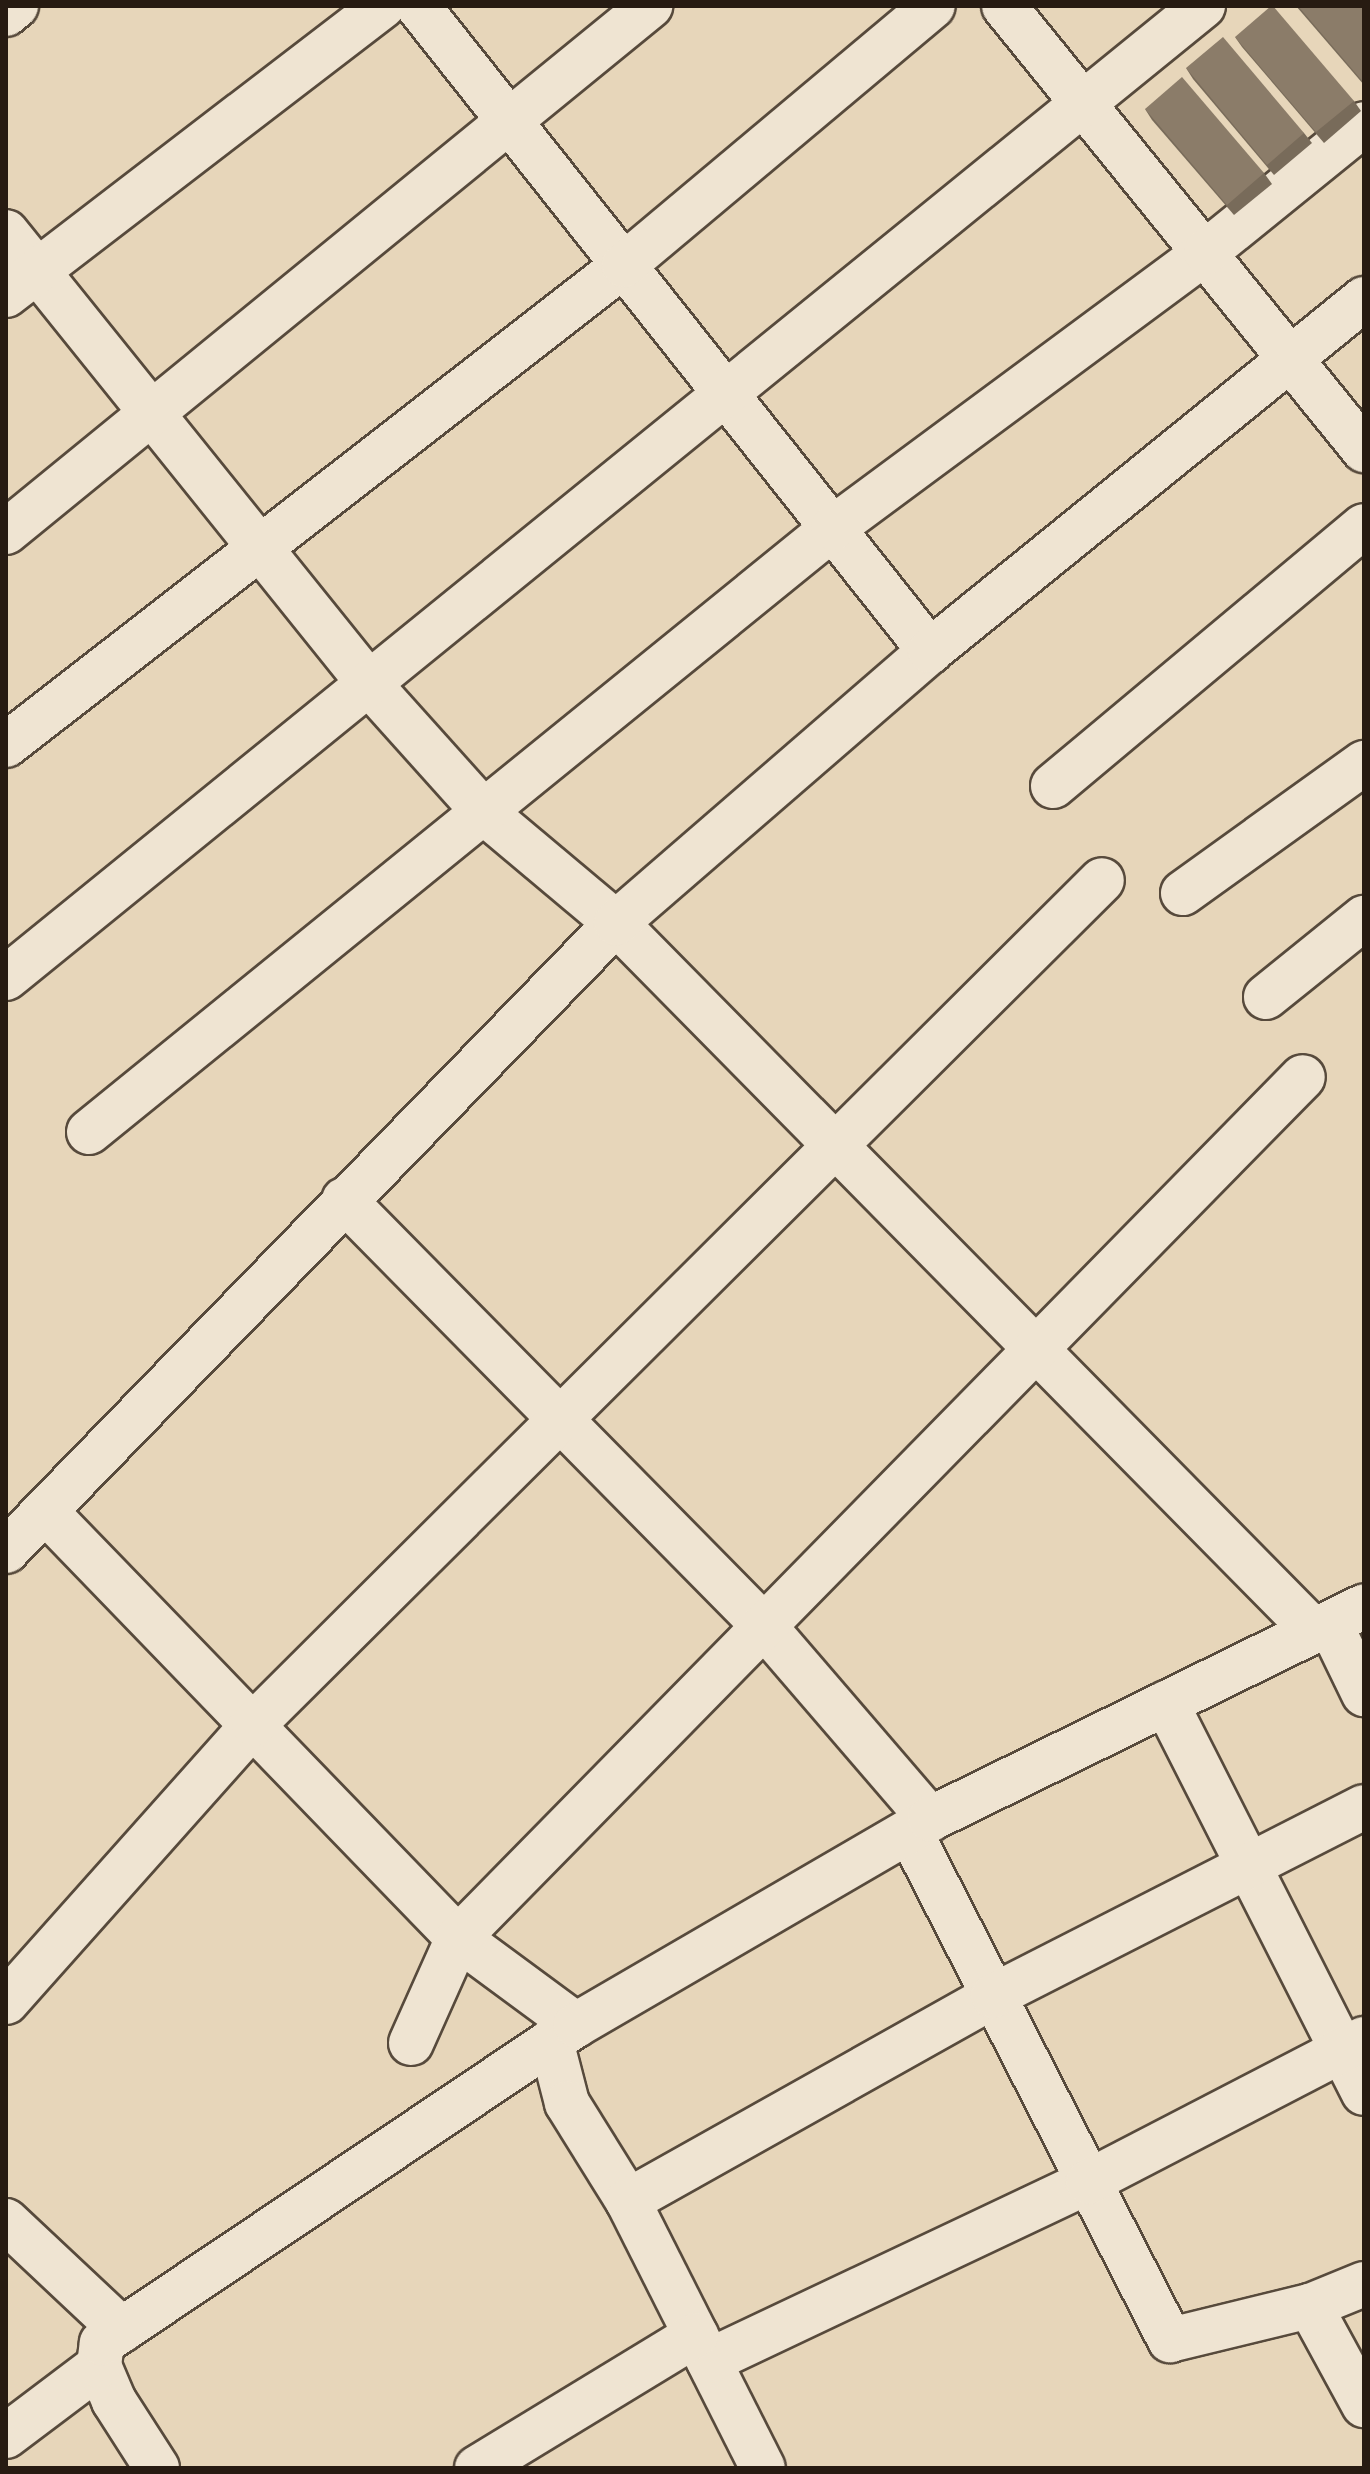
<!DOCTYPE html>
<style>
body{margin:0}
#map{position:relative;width:1370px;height:2474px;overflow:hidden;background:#e7d6ba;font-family:"Sorts Mill Goudy",serif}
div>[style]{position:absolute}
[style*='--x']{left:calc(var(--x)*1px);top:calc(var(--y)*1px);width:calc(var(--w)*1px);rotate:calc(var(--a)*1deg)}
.roads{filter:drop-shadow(2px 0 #574a3c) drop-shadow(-2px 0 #574a3c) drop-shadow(0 2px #574a3c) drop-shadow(0 -2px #574a3c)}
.minor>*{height:44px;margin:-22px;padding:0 22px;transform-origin:22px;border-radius:22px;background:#efe4d2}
.wall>*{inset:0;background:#786b5a}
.building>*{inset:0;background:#8b7c69}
span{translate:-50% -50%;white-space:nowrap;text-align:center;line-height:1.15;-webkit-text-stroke:8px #efe4d2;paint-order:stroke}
.frame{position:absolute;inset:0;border:8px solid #271b12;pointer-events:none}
</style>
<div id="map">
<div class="roads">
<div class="minor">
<i style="--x:418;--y:6;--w:824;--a:51.56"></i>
<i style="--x:1004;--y:6;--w:572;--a:50.96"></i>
<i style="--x:6;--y:14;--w:13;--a:-39"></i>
<i style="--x:6;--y:232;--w:583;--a:51.2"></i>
<i style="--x:371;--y:686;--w:171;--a:48.1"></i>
<i style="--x:485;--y:813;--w:171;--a:40"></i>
<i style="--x:616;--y:923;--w:993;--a:45.41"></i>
<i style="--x:6;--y:295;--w:475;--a:-37.5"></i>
<i style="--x:6;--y:532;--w:832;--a:-39.24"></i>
<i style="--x:6;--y:745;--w:783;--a:-37.84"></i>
<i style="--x:624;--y:265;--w:403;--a:-40"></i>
<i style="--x:1053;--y:786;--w:405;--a:-39.9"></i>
<i style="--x:1183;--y:893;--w:223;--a:-35.7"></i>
<i style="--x:6;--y:978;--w:1542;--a:-39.08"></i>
<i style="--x:1266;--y:997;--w:126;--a:-38.9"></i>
<i style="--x:89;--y:1132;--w:958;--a:-39.07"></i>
<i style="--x:833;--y:528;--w:464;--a:-36.5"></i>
<i style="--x:1206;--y:252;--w:203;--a:-39"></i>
<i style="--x:344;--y:1200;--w:598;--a:45.41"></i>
<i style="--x:764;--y:1626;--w:255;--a:49.3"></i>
<i style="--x:46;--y:1512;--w:593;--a:45.96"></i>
<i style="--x:458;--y:1938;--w:147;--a:36.4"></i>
<i style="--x:6;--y:1551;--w:875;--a:-45.83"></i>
<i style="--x:616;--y:923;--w:415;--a:-40.9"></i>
<i style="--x:930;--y:651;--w:559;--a:-39.04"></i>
<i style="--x:1330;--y:1624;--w:78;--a:64.1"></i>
<i style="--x:1166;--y:1703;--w:437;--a:63.1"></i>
<i style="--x:910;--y:1832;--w:571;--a:62.9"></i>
<i style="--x:1170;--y:2340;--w:144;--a:-13.7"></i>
<i style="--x:1310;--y:2306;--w:58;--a:-22.2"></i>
<i style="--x:6;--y:2002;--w:373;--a:-48.3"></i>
<i style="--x:254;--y:1724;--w:1196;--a:-44.86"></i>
<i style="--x:551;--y:2041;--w:64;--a:75.5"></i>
<i style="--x:567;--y:2103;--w:115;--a:58.1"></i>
<i style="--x:628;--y:2201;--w:299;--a:63.2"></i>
<i style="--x:411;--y:2043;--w:115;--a:-65.9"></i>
<i style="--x:458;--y:1938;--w:1206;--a:-45.54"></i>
<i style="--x:628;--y:2201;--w:419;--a:-29.3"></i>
<i style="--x:993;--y:1996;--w:416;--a:-27"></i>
<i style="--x:6;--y:2221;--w:159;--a:43.2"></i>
<i style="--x:1310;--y:2306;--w:113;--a:61.4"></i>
<i style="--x:709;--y:2361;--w:419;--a:-25.3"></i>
<i style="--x:1088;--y:2182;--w:311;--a:-27.4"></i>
<i style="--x:6;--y:2436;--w:116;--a:-37"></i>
<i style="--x:157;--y:2468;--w:80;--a:-122.7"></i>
<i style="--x:114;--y:2401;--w:38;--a:-113"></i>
<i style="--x:99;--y:2366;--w:23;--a:-83"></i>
<i style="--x:102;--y:2343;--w:571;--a:-33.86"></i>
<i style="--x:576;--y:2025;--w:410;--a:-30.2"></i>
<i style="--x:930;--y:1819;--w:483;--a:-26.1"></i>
<i style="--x:477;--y:2468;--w:256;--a:-31.3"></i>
</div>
</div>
<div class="wall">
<i style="clip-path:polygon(1296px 6px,1362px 6px,1364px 8px,1364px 85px)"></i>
<i style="clip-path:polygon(1235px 37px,1354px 101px,1361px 111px,1324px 143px,1242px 47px)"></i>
<i style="clip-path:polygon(1186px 68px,1304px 133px,1312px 143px,1274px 175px,1193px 79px)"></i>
<i style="clip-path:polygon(1145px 109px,1264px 173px,1272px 184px,1234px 215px,1152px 120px)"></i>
</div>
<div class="building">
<i style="clip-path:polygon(1271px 6px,1273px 6px,1354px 101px,1316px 132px,1235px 37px)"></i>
<i style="clip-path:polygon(1298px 6px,1362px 6px,1364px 8px,1364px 83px)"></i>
<i style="clip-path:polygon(1223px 37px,1304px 133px,1267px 165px,1186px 68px)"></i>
<i style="clip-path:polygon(1182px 77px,1264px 173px,1227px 205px,1145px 109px)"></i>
</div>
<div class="frame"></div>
</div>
